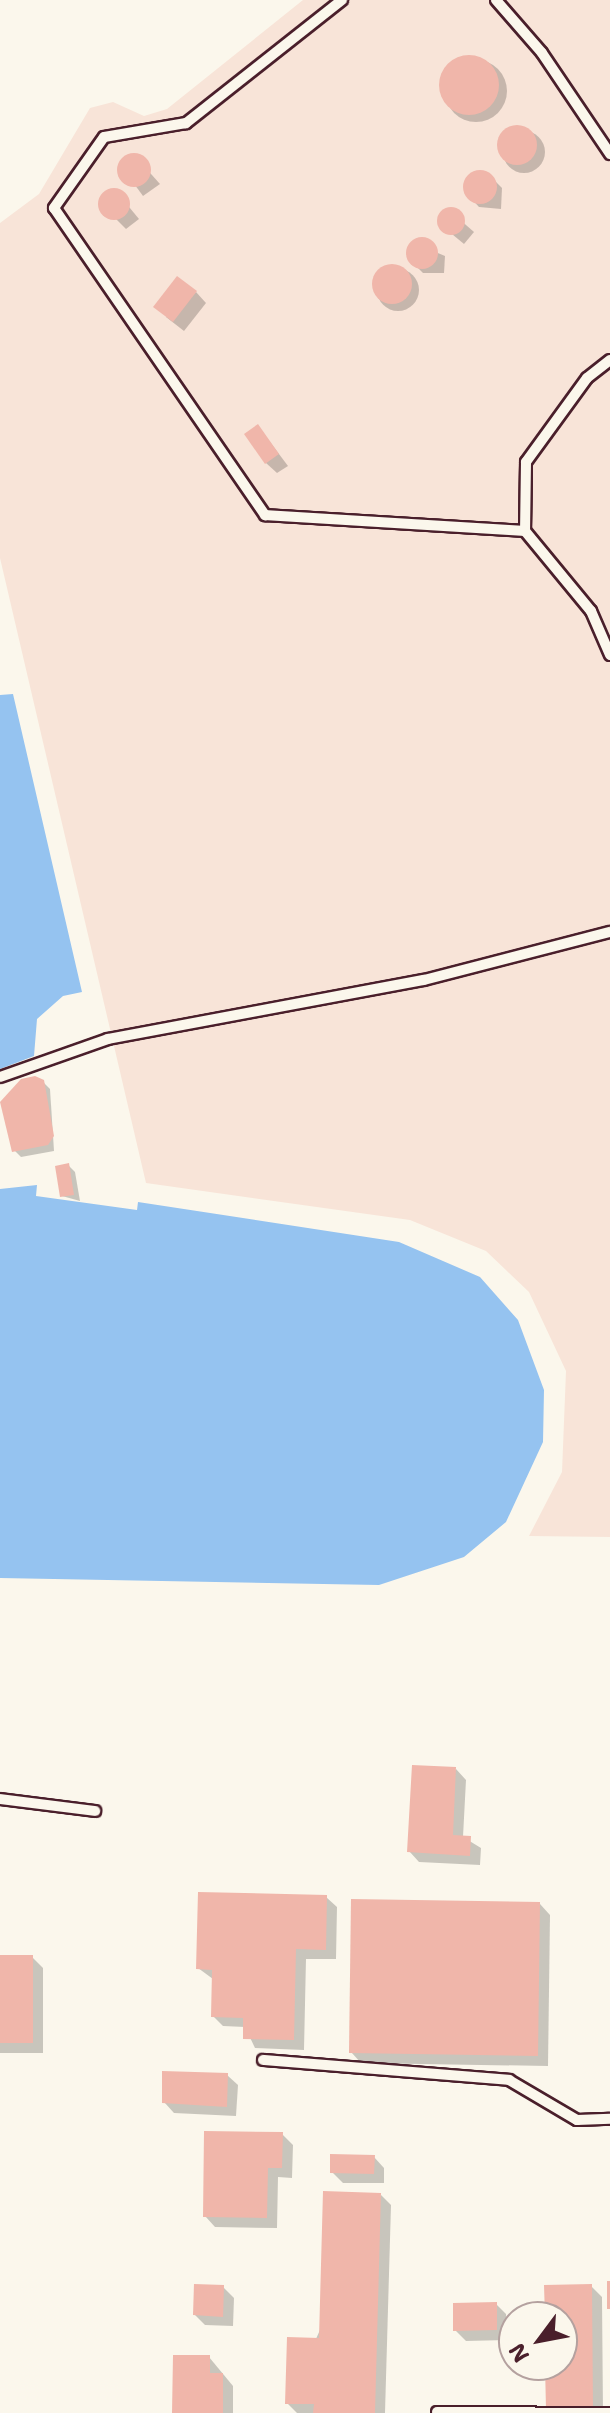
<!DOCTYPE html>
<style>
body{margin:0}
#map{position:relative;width:610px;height:2413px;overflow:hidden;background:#fbf7ec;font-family:"Shantell Sans",sans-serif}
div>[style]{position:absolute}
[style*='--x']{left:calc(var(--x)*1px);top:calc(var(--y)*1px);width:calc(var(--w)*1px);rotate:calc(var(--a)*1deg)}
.built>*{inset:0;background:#f8e4d8}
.water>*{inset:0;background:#95c3f0}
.shadow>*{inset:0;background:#0003}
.round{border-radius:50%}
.building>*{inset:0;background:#f0b6aa}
.roads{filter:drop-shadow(2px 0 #4a1f2b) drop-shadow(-2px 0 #4a1f2b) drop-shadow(0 2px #4a1f2b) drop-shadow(0 -2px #4a1f2b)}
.lane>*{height:10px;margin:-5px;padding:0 5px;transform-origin:5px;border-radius:5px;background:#fbf7ec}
span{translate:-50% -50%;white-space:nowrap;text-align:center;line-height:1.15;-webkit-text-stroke:7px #fbf7ec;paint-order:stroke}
.north{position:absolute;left:498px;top:2301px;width:80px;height:80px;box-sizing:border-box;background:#fbf7ec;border:2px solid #b4a19f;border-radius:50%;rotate:238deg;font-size:22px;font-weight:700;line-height:32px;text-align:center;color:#4a1f2b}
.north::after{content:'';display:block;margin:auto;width:28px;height:36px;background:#4a1f2b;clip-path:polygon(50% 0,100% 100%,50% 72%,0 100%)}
</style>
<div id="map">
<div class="built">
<i style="clip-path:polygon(303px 0,610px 0,610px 1537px,529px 1536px,562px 1472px,566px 1371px,529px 1292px,486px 1251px,410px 1220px,146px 1183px,0 558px,0 223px,39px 194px,90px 108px,113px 102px,144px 116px,167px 109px)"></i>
</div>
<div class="water">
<i style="clip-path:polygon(13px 694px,82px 992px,63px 996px,37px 1019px,34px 1056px,0 1069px,0 695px)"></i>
<i style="clip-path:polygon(37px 1185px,36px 1196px,137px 1210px,138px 1202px,399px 1242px,480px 1277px,518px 1320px,544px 1390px,543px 1442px,506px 1522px,464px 1557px,379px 1585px,0 1578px,0 1189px)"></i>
</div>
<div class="shadow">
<i class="round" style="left:445px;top:60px;width:62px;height:62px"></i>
<i class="round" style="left:503px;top:131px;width:42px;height:42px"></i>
<i style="clip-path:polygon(135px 156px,160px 184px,143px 196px,121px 166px)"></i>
<i style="clip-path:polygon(470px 177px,491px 177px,502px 188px,501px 209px,479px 207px,469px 196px)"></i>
<i style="clip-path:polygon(115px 190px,139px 219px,126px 229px,100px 203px)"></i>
<i style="clip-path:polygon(450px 211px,474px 232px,464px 244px,441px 225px)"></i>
<i style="clip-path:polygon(414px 243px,445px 256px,444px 273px,423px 273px,413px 263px)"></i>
<i class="round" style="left:377px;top:269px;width:42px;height:42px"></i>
<i style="clip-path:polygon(196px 292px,206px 303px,184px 331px,166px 317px)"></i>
<i style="clip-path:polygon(258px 426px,288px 466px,277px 473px,266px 463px)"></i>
<i style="clip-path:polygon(43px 1082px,50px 1089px,54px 1151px,21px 1157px,14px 1150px)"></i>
<i style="clip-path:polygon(68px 1165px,75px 1172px,80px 1201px,62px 1196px)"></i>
<i style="clip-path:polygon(456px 1769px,466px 1780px,463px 1837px,481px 1848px,480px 1865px,419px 1862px,409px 1851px)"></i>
<i style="clip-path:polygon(326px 1897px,337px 1907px,336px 1959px,306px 1959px,304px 2050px,255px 2048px,245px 2027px,223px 2026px,213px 2016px,213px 1979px,198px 1968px)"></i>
<i style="clip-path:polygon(540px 1904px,550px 1915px,548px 2066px,361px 2063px,351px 2052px)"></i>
<i style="clip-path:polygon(0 1957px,32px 1957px,43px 1968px,43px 2053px,0 2053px)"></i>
<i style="clip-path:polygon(227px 2075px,238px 2085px,236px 2116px,174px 2113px,164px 2102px)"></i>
<i style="clip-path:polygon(282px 2134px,293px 2145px,292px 2178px,278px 2177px,277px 2228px,215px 2227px,205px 2216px)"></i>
<i style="clip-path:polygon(374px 2157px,384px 2168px,384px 2183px,343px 2183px,332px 2172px)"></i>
<i style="clip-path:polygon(381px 2195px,391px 2205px,385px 2413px,297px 2413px,287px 2403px)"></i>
<i style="clip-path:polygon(591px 2286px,602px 2297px,603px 2413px,552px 2413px,547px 2365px,562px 2365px,562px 2317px,547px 2317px)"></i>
<i style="clip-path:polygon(223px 2287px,234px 2298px,233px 2326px,205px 2325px,195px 2315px)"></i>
<i style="clip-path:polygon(496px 2304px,506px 2314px,507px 2340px,466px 2341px,455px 2330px)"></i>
<i style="clip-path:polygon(209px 2357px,233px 2386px,233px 2413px,174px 2413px)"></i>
</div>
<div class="building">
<i class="round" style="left:439px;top:55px;width:60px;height:60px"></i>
<i class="round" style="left:497px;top:125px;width:40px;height:40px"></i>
<i class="round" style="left:117px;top:153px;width:34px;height:34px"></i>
<i class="round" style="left:463px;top:170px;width:34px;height:34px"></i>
<i class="round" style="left:98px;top:188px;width:32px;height:32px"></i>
<i class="round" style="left:437px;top:207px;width:28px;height:28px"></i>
<i class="round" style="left:406px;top:237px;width:32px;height:32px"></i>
<i class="round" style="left:372px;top:264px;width:40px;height:40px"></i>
<i style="clip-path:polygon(177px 276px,197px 291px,173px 322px,153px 307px)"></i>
<i style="clip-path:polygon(258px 424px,279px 454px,265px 464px,244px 434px)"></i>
<i style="clip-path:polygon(35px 1076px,44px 1080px,54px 1136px,48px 1145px,12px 1152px,0 1102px,21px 1079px)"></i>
<i style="clip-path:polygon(69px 1163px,74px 1195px,60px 1197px,55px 1166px)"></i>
<i style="clip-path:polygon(412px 1765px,456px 1767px,453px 1835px,471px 1836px,470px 1856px,407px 1852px)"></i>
<i style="clip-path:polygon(198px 1892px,327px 1895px,326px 1950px,296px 1949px,294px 2040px,243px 2039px,243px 2018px,211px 2017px,212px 1970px,196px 1969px)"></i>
<i style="clip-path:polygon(351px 1899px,540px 1902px,538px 2056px,349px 2053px)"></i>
<i style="clip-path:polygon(0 1955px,33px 1955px,33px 2043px,0 2043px)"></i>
<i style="clip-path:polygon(162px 2071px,228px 2073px,227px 2107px,162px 2103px)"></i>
<i style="clip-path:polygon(204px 2131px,283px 2132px,282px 2168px,268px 2168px,267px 2218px,203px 2217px)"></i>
<i style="clip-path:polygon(330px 2154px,375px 2155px,374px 2174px,330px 2173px)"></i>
<i style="clip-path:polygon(323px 2191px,381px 2193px,375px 2413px,313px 2413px,314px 2404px,285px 2404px,287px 2337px,319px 2338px)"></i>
<i style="clip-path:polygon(607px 2281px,610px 2281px,610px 2309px,607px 2309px)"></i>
<i style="clip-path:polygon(194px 2284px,224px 2285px,223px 2317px,193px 2315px)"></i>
<i style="clip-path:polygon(592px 2284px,593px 2409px,546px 2410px,545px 2365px,562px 2365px,562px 2317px,545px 2317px,544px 2285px)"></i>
<i style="clip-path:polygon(497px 2302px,497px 2330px,453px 2331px,453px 2303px)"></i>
<i style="clip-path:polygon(173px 2355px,210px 2355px,210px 2373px,223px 2373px,223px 2413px,172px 2413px)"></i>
</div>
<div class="roads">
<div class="lane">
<i style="--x:342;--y:0;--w:199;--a:141.7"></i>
<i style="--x:186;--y:123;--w:83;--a:170.3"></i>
<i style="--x:104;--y:137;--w:87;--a:125.2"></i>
<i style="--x:54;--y:208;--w:373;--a:55.5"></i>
<i style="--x:265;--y:515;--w:260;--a:3.5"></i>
<i style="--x:496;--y:0;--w:70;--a:49"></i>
<i style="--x:542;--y:53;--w:122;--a:56"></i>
<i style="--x:610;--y:360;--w:29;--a:142"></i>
<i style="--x:587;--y:378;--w:104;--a:126"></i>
<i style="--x:526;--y:462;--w:69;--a:90.8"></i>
<i style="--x:525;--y:531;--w:104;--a:50.5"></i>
<i style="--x:591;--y:611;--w:48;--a:66.6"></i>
<i style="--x:0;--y:1077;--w:114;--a:-19.4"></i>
<i style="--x:108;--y:1039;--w:321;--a:-10.6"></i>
<i style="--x:424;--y:980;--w:192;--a:-14.5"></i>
<i style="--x:0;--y:1799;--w:96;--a:7.2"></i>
<i style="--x:263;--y:2060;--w:247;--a:4.6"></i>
<i style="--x:509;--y:2080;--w:79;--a:30.5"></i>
<i style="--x:577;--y:2120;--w:33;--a:-2"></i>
<i style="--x:437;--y:2412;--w:173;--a:0.3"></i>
</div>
</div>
<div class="north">N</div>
</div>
